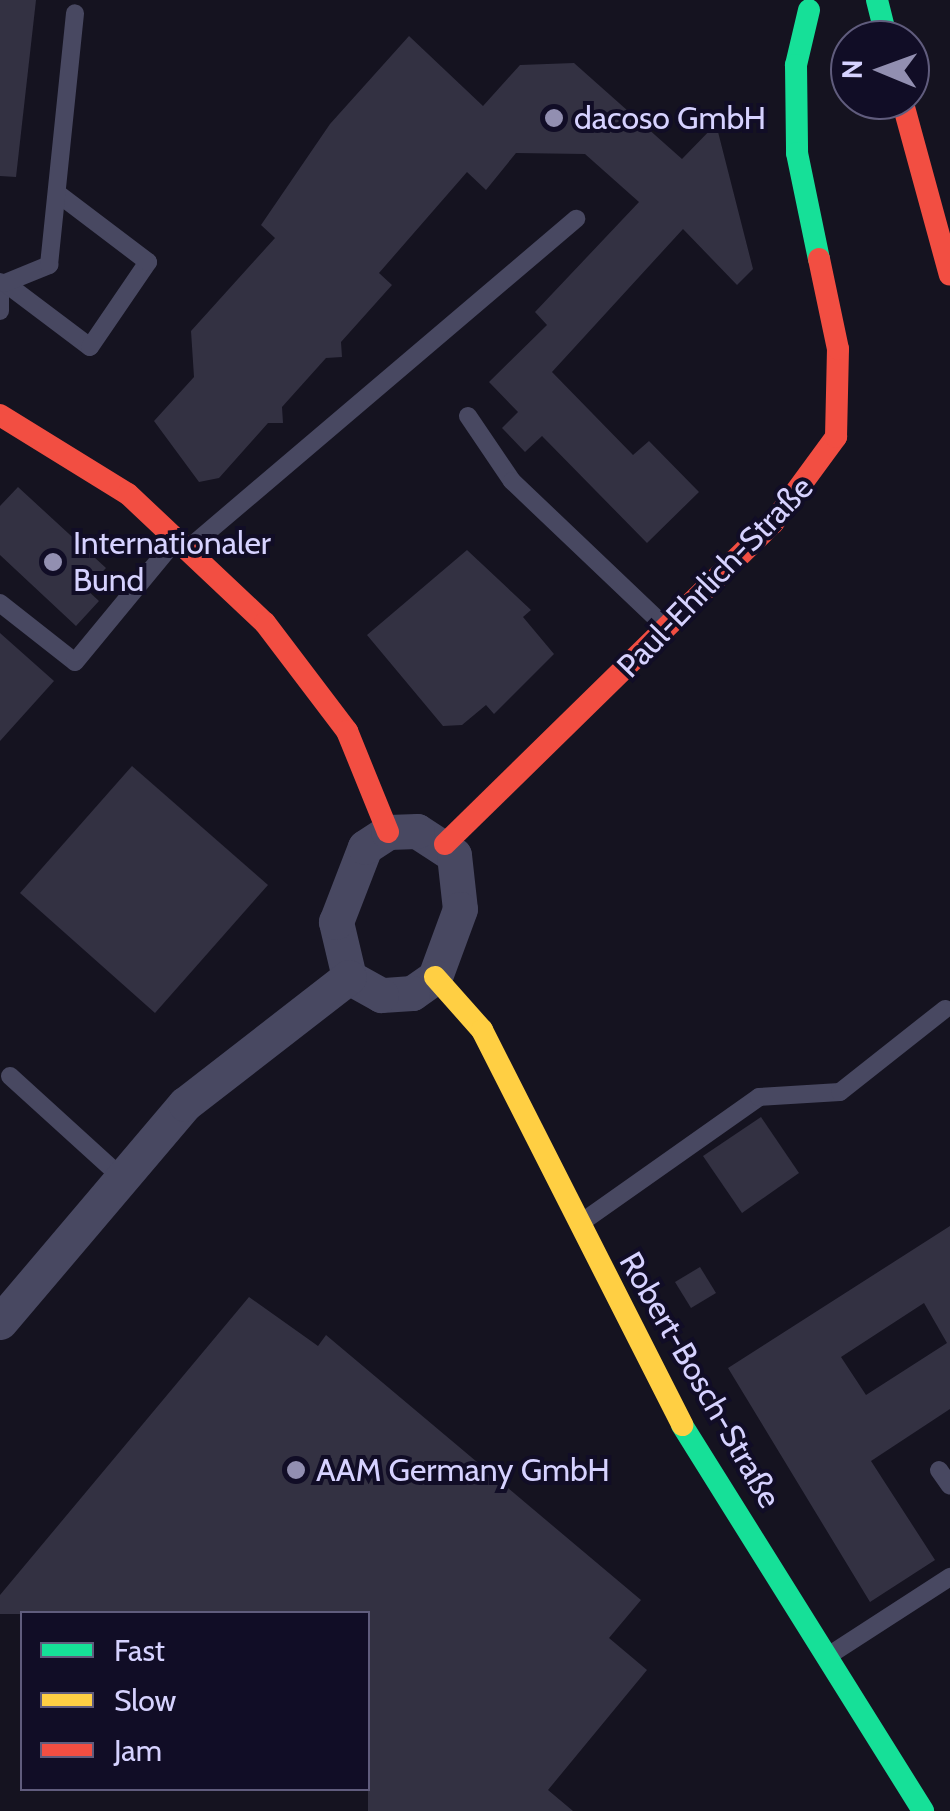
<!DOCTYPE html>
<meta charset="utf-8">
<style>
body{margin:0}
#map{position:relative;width:950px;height:1811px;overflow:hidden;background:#151320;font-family:Cabin,sans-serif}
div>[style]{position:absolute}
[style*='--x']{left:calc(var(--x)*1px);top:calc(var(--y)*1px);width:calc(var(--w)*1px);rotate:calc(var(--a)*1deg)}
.building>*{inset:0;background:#333142}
.lane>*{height:18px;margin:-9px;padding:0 9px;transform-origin:9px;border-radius:9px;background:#484861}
.street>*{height:35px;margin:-17.5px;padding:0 17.5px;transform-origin:17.5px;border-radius:17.5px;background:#484861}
.fast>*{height:22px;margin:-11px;padding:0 11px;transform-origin:11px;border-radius:11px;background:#16e098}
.slow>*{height:22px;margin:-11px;padding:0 11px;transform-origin:11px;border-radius:11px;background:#ffcf43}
.jam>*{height:22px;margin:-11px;padding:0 11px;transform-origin:11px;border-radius:11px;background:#f24e42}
.dots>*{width:28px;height:28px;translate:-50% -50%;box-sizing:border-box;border:5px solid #110d26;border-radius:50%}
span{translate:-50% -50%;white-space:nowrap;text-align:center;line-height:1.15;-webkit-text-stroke:8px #110d26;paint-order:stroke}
.poi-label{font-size:32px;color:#d6d2ff}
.left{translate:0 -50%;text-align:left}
.street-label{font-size:32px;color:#d6d2ff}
.legend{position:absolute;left:20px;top:1611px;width:350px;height:180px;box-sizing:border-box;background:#110d26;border:2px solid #605c7d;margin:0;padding:12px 18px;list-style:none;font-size:30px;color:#d6d2ff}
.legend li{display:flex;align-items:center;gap:20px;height:50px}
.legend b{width:50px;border:2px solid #605c7d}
.north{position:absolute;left:830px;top:20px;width:100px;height:100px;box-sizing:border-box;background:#110d26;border:2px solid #605c7d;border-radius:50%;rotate:271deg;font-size:28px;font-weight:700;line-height:40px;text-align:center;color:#d6d2ff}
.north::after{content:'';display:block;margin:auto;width:35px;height:45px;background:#928fb1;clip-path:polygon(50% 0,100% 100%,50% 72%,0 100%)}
</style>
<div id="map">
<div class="building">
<i style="clip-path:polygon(0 0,36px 0,16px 177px,0 176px)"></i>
<i style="clip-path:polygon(409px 36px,483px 106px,520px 65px,574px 63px,682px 159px,716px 124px,753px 269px,737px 285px,683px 229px,552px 372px,633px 455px,649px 441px,699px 492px,647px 543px,542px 436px,525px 452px,502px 428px,518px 412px,489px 382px,547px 325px,535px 312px,639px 202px,585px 154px,516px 153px,486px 190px,467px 172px,379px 273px,392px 285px,341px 342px,342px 357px,326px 358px,282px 407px,283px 423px,268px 423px,219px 478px,199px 482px,154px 421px,194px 377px,191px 331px,275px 238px,261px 225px,330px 124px)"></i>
<i style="clip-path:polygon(18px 487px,106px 568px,86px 589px,99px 601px,76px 626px,0 555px,0 506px)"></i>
<i style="clip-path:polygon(467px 550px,531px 610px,523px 617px,554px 654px,494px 714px,486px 705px,462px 725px,443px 726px,367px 635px)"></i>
<i style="clip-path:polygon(0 633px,54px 681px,0 741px)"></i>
<i style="clip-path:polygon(132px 766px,268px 885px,155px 1013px,20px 893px)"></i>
<i style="clip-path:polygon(761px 1117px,799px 1173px,742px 1213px,703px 1156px)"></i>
<i style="clip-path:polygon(evenodd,950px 1226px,950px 1409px,871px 1461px,935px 1560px,870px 1602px,728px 1368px,950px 1226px,924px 1303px,947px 1343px,866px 1395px,841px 1357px,924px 1303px)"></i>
<i style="clip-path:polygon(700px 1267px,716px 1293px,691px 1308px,675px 1282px)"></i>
<i style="clip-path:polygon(249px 1297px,318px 1346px,326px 1335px,641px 1600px,609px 1638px,647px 1670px,548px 1790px,573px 1811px,368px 1811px,368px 1614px,0 1614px,0 1595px)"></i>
</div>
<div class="lane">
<i style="--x:0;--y:282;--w:29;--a:90"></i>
<i style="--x:5;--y:283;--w:106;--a:37"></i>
<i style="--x:90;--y:347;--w:103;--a:-55.7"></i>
<i style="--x:148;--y:262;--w:114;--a:-142.8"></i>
<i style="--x:5;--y:283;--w:48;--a:-22.2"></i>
<i style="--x:49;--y:265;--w:253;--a:-84.1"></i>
<i style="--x:468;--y:416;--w:78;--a:55.9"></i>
<i style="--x:512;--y:481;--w:210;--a:43.6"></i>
<i style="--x:190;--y:547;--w:507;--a:-40.36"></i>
<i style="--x:0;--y:603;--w:95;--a:38.2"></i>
<i style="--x:75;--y:662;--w:154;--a:-50.5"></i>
<i style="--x:10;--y:1076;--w:150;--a:42.3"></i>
<i style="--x:582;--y:1222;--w:217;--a:-35.2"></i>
<i style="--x:759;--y:1097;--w:81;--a:-3.5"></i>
<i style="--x:840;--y:1092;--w:134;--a:-38.3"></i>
<i style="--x:939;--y:1470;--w:19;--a:55"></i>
<i style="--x:831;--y:1654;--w:142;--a:-32.9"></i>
</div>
<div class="street">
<i style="--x:417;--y:831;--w:44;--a:33"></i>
<i style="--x:454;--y:855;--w:54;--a:83.7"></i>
<i style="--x:460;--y:909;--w:72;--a:110.2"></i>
<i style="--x:435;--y:977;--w:28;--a:145"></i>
<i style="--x:412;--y:993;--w:31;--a:176"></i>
<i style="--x:381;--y:995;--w:37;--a:-151"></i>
<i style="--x:349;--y:977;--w:57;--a:-103.3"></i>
<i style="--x:336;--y:922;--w:80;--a:-68.9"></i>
<i style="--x:365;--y:847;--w:27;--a:-33"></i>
<i style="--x:388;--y:832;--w:29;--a:-2"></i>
<i style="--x:0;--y:1322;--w:286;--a:-49.7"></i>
<i style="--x:185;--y:1104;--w:207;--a:-37.8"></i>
</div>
<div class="fast">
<i style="--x:877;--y:0;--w:41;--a:76"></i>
<i style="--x:809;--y:10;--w:57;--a:103.3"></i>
<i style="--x:796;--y:65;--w:88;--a:89.3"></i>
<i style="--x:797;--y:153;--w:108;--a:78.3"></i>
<i style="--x:682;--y:1425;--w:455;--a:58"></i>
</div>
<div class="slow">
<i style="--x:435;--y:977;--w:71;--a:48.4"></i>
<i style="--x:482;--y:1030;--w:443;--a:63.1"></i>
</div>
<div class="jam">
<i style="--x:902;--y:100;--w:181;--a:74.7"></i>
<i style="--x:0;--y:415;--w:150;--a:31.7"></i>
<i style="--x:128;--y:494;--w:188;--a:43.3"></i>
<i style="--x:265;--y:623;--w:136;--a:52.8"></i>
<i style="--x:347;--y:731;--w:109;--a:67.9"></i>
<i style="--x:445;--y:844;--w:459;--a:-44.4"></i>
<i style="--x:773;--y:523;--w:107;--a:-53.8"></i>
<i style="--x:836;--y:437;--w:88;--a:-88.7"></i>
<i style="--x:838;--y:349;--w:92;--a:-101.9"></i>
</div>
<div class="dots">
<i style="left:554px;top:118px;background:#928fb1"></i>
<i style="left:53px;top:562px;background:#928fb1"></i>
<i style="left:296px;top:1470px;background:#928fb1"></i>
</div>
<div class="poi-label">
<span class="left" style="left:574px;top:118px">dacoso GmbH</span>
<span class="left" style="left:73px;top:562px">Internationaler<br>Bund</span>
<span class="left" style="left:316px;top:1470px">AAM Germany GmbH</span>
</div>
<div class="street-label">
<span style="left:715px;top:577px;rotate:-46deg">Paul-Ehrlich-Straße</span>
<span style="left:700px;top:1380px;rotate:60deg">Robert-Bosch-Straße</span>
</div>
<ul class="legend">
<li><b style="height:12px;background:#16e098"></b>Fast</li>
<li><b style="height:12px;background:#ffcf43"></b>Slow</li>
<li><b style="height:12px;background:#f24e42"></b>Jam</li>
</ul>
<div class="north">N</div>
</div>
